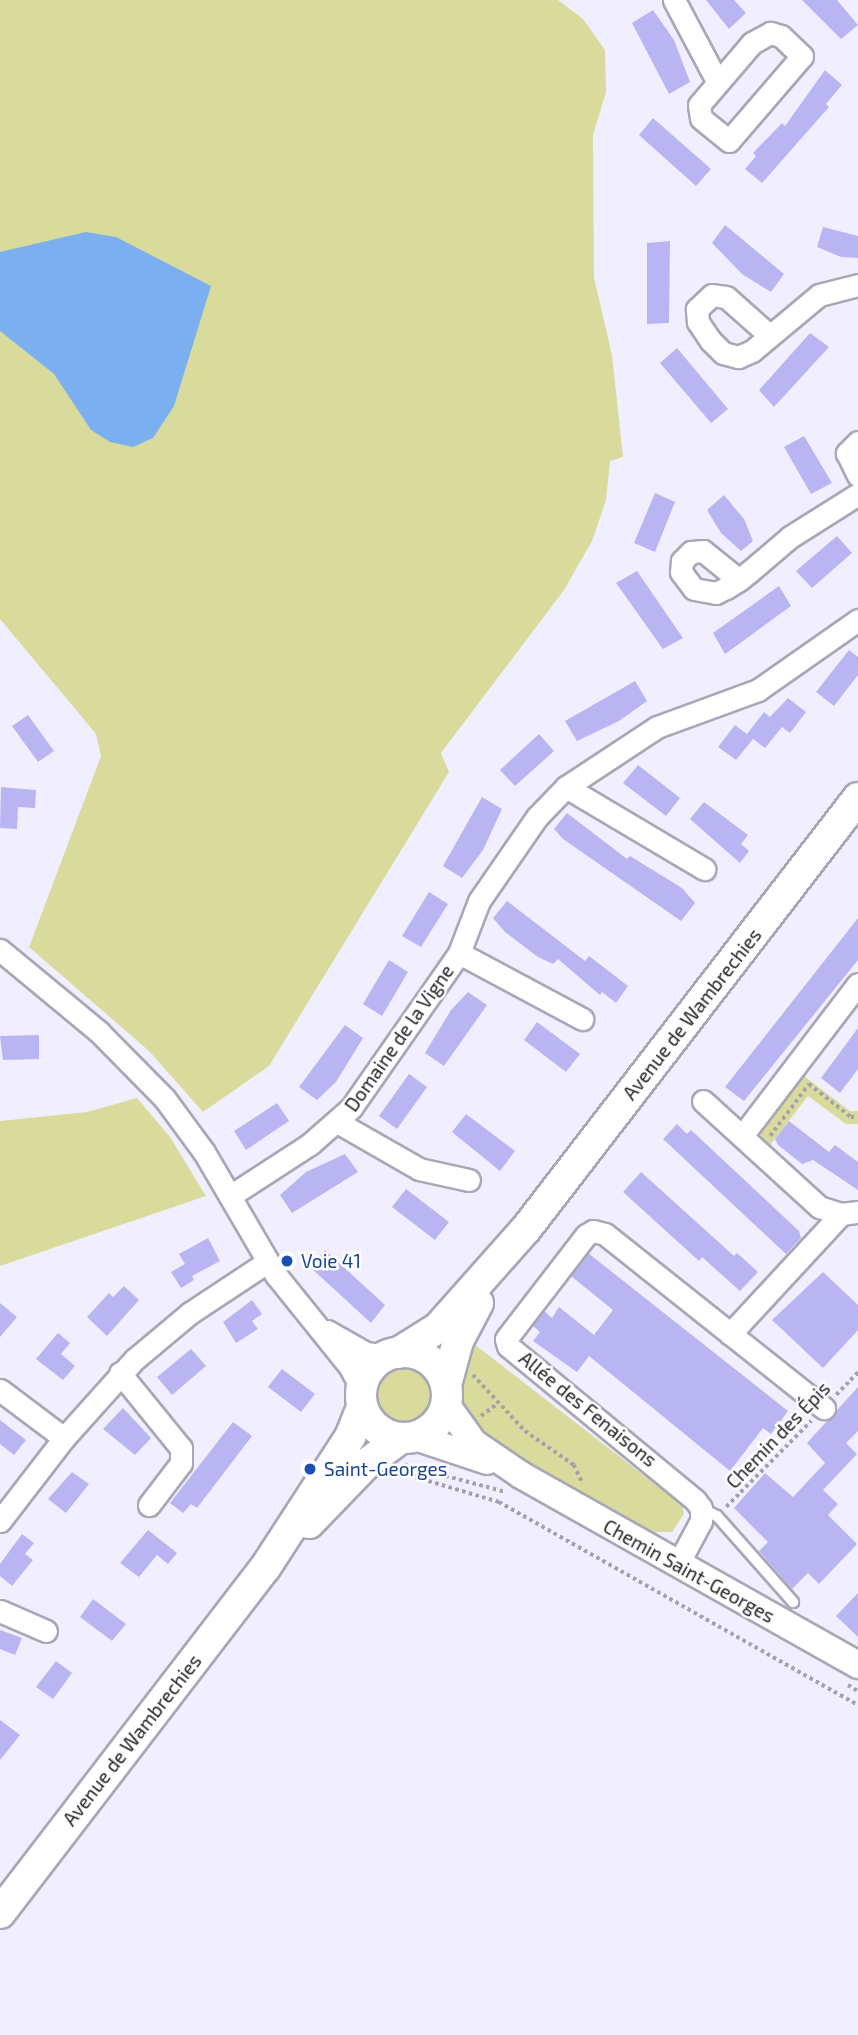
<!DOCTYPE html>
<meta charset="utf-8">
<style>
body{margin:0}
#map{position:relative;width:858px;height:2035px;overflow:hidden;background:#f1efff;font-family:"Exo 2",sans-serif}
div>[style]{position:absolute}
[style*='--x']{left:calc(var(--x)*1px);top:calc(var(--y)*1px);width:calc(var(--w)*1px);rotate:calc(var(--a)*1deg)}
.green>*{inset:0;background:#d8db9b}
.round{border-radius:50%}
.water>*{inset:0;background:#7baff0}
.building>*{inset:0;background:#b9b5f3}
.path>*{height:3.5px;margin-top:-1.75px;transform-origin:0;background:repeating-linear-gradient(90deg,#a3a1ae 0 3.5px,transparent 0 7px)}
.roads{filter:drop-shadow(2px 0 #a9a7b6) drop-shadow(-2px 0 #a9a7b6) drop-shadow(0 2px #a9a7b6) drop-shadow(0 -2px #a9a7b6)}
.service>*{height:10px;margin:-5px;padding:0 5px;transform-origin:5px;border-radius:5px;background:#fff}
.minor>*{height:21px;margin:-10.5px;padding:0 10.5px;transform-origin:10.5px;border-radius:10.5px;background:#fff}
.tertiary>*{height:26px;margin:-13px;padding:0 13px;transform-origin:13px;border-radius:13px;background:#fff}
.secondary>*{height:30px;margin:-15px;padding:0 15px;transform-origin:15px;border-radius:15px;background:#fff}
.secondary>.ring{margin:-15px;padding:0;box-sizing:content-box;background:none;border:30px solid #fff;border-radius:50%}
.dots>*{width:19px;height:19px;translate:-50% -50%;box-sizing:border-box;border:4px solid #fff;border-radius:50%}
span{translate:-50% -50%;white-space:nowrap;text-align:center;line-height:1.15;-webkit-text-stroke:5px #fff;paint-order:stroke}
.street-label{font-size:19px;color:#222127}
.transit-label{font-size:19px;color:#164399}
.left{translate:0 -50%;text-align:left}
</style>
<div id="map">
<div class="green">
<i style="clip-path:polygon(0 0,558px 0,583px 19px,605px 50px,606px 92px,593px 135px,594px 278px,612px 355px,623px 457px,610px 461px,606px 500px,592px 541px,564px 590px,441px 753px,449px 772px,269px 1066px,203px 1112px,149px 1051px,29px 947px,101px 756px,96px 734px,0 619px)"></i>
<i style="clip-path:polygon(804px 1076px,850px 1111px,858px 1111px,858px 1124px,846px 1124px,808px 1096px,767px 1149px,761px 1134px,764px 1125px)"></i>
<i style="clip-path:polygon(137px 1098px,170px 1137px,206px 1196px,0 1266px,0 1121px,87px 1112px)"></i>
<i style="clip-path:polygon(474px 1344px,682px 1505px,684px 1514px,672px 1532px,647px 1532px,487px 1440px,464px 1419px,458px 1374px)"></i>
<i class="round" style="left:375px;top:1367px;width:58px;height:58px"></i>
</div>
<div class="water">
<i style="clip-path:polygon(86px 232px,116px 237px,211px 286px,174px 406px,153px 438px,133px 447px,110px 442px,91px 430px,54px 374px,0 331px,0 252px)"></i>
</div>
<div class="building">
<i style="clip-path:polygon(706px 0,734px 0,746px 13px,729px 29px)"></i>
<i style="clip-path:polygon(802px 0,837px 0,858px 25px,841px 39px)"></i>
<i style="clip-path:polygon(653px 10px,674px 40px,690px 82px,669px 94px,632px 23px)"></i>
<i style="clip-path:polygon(825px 70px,842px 85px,826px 104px,829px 107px,762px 183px,745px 169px,756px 156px,753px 153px,782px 123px,785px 126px)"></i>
<i style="clip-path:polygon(653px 118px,711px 169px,696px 186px,639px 135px)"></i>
<i style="clip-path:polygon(725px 225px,784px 274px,771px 292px,742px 274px,712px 243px)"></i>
<i style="clip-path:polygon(823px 227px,858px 236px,858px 258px,841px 257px,817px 247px)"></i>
<i style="clip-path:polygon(670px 241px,669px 323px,647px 324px,647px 243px)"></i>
<i style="clip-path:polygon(810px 333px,829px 347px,774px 407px,759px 390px)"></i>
<i style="clip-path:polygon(677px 348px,728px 409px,711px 423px,660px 363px)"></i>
<i style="clip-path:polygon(804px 436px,832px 483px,811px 494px,784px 447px)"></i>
<i style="clip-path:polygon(655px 493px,675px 502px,655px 552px,634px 543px)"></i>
<i style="clip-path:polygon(724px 495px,744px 519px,753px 541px,741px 551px,721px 533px,707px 510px)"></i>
<i style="clip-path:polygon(837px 536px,852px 553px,812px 588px,796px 571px)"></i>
<i style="clip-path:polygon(637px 571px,683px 638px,663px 649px,616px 583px)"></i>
<i style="clip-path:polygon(779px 586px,791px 606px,725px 654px,713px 633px)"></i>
<i style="clip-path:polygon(849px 650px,858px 657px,858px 675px,834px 706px,816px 692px)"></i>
<i style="clip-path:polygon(635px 681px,647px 701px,619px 721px,577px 741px,565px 721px)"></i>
<i style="clip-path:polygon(788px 698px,806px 712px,790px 733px,782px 727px,765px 748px,753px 739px,736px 760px,718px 747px,735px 725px,747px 734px,764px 712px,770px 717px)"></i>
<i style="clip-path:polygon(28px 715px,54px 751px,38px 762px,12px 726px)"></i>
<i style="clip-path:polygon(539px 734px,554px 751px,515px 786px,500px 770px)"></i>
<i style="clip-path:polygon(638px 765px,680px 798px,666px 816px,623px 783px)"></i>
<i style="clip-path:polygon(1px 787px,36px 790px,35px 808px,18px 807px,17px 829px,0 828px)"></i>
<i style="clip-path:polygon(482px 797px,502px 809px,483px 850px,462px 878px,443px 866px)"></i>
<i style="clip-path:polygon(704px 802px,748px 835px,741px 844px,749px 851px,740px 863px,690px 819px)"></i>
<i style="clip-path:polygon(567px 813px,627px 859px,630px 856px,682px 888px,695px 903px,681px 921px,563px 839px,554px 829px)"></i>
<i style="clip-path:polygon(429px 892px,448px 904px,421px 947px,402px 936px)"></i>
<i style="clip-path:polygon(507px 901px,585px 961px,589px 956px,628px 986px,616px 1003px,602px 992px,600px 995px,558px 959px,553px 964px,538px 957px,505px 932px,493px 918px)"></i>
<i style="clip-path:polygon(858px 918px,858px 960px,744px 1101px,725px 1087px)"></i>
<i style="clip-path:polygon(389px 960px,408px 972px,382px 1016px,363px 1004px)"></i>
<i style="clip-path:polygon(468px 992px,487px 1005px,444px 1066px,425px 1053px,451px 1010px)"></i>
<i style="clip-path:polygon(537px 1022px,580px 1054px,566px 1072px,524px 1040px)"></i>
<i style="clip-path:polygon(345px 1025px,363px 1038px,336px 1082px,317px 1100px,299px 1087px)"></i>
<i style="clip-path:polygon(858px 1028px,858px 1069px,840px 1093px,821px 1078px)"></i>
<i style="clip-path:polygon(39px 1035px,39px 1059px,3px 1060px,0 1036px)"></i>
<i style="clip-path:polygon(409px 1074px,427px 1087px,397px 1129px,379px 1116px)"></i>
<i style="clip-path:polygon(277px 1103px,289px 1121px,246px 1150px,234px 1131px)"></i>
<i style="clip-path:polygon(466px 1114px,515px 1151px,500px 1171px,452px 1132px)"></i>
<i style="clip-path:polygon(789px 1121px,829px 1152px,835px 1145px,858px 1162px,858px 1190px,813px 1160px,802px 1164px,778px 1145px,775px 1139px)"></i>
<i style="clip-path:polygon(677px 1124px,687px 1134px,691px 1130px,799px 1231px,801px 1238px,786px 1254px,663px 1139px)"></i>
<i style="clip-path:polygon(345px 1154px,358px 1172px,292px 1213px,280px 1195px,306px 1172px)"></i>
<i style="clip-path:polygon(641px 1172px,734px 1256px,737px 1253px,758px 1272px,740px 1291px,702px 1257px,699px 1261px,623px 1192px)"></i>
<i style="clip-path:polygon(406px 1189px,449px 1222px,435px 1240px,392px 1207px)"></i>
<i style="clip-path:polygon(208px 1238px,220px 1261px,192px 1276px,194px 1280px,181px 1288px,171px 1272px,185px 1264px,179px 1254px)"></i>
<i style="clip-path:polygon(325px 1250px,385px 1305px,371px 1323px,311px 1268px)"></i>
<i style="clip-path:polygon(588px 1253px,788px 1411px,771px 1434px,763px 1428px,730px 1471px,589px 1356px,577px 1372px,533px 1341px,540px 1332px,533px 1326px,544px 1311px,552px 1318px,559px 1307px,594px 1335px,613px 1310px,571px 1276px)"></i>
<i style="clip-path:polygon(823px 1272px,858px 1305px,858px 1330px,823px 1368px,772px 1320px)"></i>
<i style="clip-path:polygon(124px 1286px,139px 1300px,107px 1336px,87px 1317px,109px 1293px,113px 1297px)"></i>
<i style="clip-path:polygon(252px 1300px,262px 1314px,252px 1321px,258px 1329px,236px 1343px,223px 1322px)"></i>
<i style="clip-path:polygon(0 1303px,17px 1317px,0 1337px)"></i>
<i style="clip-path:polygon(58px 1333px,70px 1343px,61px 1354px,75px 1366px,63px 1380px,36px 1359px)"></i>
<i style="clip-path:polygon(191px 1349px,206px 1366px,172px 1395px,157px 1377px)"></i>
<i style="clip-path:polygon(282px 1369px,315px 1394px,301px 1412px,268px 1387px)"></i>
<i style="clip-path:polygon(858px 1387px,858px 1431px,846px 1443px,857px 1454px,823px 1490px,838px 1504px,828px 1515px,857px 1544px,819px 1584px,808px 1573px,792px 1589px,759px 1551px,768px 1542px,734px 1508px,765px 1473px,793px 1497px,825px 1463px,807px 1443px)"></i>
<i style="clip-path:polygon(123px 1408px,151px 1438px,135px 1455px,103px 1429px)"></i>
<i style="clip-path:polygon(0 1420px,26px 1440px,14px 1455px,0 1444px)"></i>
<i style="clip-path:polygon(233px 1422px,252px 1436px,197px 1508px,191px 1504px,183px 1513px,170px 1503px)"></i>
<i style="clip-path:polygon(72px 1472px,89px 1484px,66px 1513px,48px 1499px)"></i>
<i style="clip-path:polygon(148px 1530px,177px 1553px,168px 1564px,157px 1555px,139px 1577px,120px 1563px)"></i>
<i style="clip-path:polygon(22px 1534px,34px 1543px,25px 1554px,33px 1560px,12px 1586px,0 1576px,0 1564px)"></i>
<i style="clip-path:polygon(858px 1593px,858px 1637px,836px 1616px)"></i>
<i style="clip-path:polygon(93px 1599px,126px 1624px,112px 1641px,80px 1617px)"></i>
<i style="clip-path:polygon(0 1630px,22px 1638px,15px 1655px,0 1649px)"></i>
<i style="clip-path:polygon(56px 1661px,72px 1673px,53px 1699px,36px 1687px)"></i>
<i style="clip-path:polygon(0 1720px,20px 1735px,0 1760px)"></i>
</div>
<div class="path">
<i style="--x:770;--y:1136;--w:65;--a:-53.1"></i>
<i style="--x:809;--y:1084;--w:53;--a:38.2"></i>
<i style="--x:851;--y:1117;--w:7;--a:0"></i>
<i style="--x:473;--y:1375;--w:76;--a:47.1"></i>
<i style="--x:525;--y:1431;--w:60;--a:34.8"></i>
<i style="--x:574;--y:1465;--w:21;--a:65"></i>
<i style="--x:836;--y:1395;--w:32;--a:-46"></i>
<i style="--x:481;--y:1416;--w:21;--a:-37"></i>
<i style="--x:405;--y:1465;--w:105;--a:15"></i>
<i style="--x:395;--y:1471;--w:109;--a:16.6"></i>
<i style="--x:499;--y:1502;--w:412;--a:29.5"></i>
<i style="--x:726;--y:1507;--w:121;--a:-45.3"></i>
<i style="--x:848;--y:1685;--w:12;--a:31"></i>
</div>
<div class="roads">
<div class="service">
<i style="--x:701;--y:1508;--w:18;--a:27"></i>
<i style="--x:717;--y:1516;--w:115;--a:48.5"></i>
</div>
<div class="minor">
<i style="--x:674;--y:0;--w:92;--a:62"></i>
<i style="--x:770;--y:33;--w:11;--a:15"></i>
<i style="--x:781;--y:36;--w:29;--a:44"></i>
<i style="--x:802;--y:56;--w:112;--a:130.7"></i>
<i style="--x:729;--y:141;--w:36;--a:-141"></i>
<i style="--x:701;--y:118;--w:13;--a:-99"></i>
<i style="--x:699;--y:105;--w:82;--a:-49.5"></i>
<i style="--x:752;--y:43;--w:21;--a:-29"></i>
<i style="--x:769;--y:335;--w:57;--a:-138.5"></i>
<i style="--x:726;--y:297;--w:14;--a:-172"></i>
<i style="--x:712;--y:295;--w:21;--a:137"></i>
<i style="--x:697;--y:309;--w:13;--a:86"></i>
<i style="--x:698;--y:322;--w:23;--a:56"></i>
<i style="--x:711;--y:341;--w:17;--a:45"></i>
<i style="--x:723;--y:353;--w:16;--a:15"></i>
<i style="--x:738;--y:357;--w:15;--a:-23"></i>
<i style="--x:752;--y:351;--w:87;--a:-39.9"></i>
<i style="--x:819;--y:295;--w:40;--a:-14.4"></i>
<i style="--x:858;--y:442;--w:16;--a:135"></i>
<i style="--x:847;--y:453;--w:25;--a:64"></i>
<i style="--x:739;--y:580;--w:46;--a:-141.1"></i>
<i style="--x:703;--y:551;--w:12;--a:175"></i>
<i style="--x:691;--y:552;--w:13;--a:135"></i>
<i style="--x:682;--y:561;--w:11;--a:95"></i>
<i style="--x:681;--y:572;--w:21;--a:53"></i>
<i style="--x:694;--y:589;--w:22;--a:10"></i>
<i style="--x:716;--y:593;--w:11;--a:-27"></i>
<i style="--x:726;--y:588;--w:15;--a:-32"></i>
<i style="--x:739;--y:580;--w:13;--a:-39"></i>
<i style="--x:749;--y:572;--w:54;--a:-40.5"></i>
<i style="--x:790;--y:537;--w:80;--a:-32.3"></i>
<i style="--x:566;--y:787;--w:161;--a:30.7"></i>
<i style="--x:0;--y:950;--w:129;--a:39.6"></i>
<i style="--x:99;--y:1032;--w:94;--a:45.4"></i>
<i style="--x:165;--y:1099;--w:66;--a:53.7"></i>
<i style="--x:204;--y:1152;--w:143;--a:59.7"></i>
<i style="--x:276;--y:1275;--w:118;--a:51.2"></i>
<i style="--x:350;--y:1367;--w:25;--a:63"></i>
<i style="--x:459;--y:953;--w:140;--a:28.2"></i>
<i style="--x:703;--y:1101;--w:157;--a:42.4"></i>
<i style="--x:819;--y:1207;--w:23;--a:18"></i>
<i style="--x:841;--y:1214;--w:17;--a:-7"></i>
<i style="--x:337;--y:1122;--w:95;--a:29.8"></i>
<i style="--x:419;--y:1169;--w:51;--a:12.4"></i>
<i style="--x:742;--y:1136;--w:191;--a:-52.7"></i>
<i style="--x:230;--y:1196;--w:95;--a:-33"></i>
<i style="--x:310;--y:1144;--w:55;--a:-41.3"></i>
<i style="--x:351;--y:1108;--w:189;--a:-55.1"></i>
<i style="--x:459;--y:953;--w:56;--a:-69"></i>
<i style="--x:479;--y:901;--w:102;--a:-55.4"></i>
<i style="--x:537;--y:817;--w:42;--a:-46"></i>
<i style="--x:566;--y:787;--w:109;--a:-33.4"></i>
<i style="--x:657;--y:727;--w:108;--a:-20.1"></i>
<i style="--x:758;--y:690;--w:122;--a:-35"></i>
<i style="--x:327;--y:1331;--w:45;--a:29.4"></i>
<i style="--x:366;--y:1353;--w:21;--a:8"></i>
<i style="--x:730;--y:1334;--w:163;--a:-47.2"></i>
<i style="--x:120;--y:1373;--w:97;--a:50.9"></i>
<i style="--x:181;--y:1448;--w:15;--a:90"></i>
<i style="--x:181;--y:1463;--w:53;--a:127.3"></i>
<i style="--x:0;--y:1390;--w:80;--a:36.9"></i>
<i style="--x:0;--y:1521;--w:105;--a:-52.4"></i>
<i style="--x:64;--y:1438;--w:106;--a:-48.1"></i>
<i style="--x:135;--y:1359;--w:72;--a:-39.9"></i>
<i style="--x:190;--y:1313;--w:92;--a:-33.5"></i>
<i style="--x:678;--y:1564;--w:49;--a:-61.9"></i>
<i style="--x:701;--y:1521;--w:13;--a:-90"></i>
<i style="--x:701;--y:1508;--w:10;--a:-127"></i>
<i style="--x:695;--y:1500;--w:242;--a:-140.5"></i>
<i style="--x:508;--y:1346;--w:7;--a:-106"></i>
<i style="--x:506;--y:1339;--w:131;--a:-52.4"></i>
<i style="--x:586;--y:1235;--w:8;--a:-30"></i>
<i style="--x:593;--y:1231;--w:12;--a:14"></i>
<i style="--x:605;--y:1234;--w:280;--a:38.5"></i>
<i style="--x:0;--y:1611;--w:50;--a:23.5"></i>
</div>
<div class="tertiary">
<i style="--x:446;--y:1404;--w:48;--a:54.3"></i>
<i style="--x:474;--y:1443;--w:57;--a:34.2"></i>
<i style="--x:521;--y:1475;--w:387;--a:29.4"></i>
<i style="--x:415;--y:1437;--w:76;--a:18.4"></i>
</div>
<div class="secondary">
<i class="ring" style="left:361px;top:1352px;width:56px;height:56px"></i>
<i style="--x:398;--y:1353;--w:47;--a:-32"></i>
<i style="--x:438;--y:1328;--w:132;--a:-48.4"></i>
<i style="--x:526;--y:1229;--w:544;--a:-52.39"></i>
<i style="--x:446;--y:1385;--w:46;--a:-74.7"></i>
<i style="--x:458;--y:1341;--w:43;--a:-62.2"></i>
<i style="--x:309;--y:1523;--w:82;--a:-46"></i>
<i style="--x:366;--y:1464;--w:44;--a:-36.6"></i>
<i style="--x:0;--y:1913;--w:435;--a:-52.5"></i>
<i style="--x:265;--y:1568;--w:156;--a:-57"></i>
<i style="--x:350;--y:1437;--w:31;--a:-68"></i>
</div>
</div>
<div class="dots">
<i style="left:287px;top:1261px;background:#1a4fb4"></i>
<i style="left:310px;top:1469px;background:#1a4fb4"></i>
</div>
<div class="street-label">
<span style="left:692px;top:1014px;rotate:-52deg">Avenue de Wambrechies</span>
<span style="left:399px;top:1038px;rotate:-55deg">Domaine de la Vigne</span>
<span style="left:588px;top:1409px;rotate:39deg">Allée des Fenaisons</span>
<span style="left:778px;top:1435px;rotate:-46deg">Chemin des Épis</span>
<span style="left:689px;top:1571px;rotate:29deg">Chemin Saint-Georges</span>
<span style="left:132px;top:1740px;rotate:-52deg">Avenue de Wambrechies</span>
</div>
<div class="transit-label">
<span class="left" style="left:301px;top:1261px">Voie 41</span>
<span class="left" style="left:324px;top:1469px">Saint-Georges</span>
</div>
</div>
